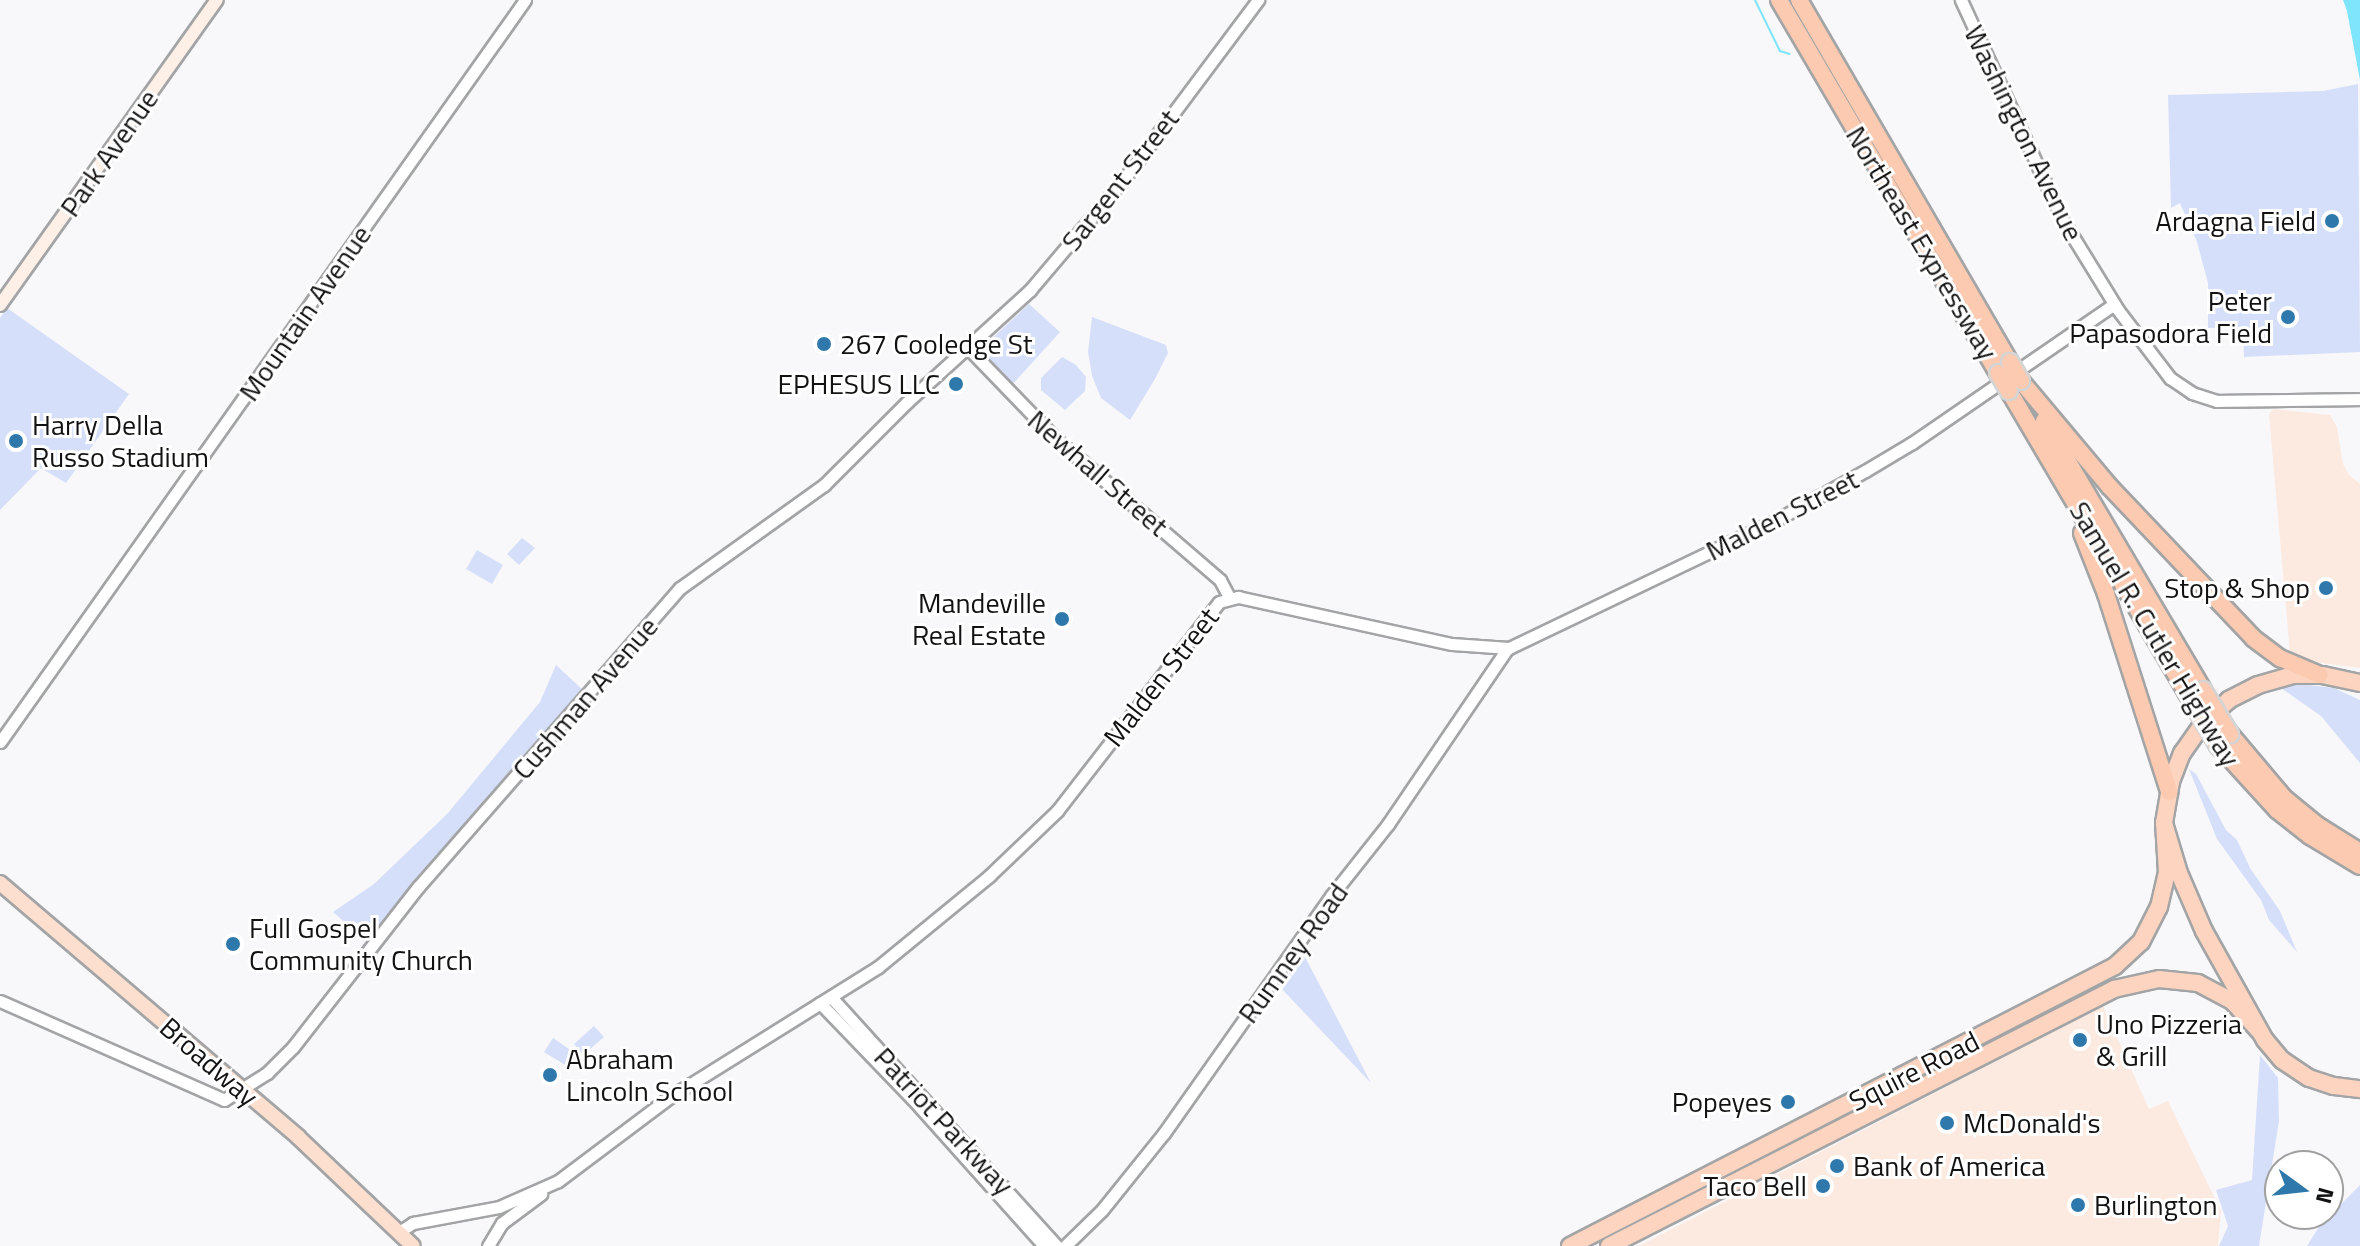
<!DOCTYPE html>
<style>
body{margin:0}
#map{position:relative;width:2360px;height:1246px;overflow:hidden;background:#f8f8fa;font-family:"Titillium Web",sans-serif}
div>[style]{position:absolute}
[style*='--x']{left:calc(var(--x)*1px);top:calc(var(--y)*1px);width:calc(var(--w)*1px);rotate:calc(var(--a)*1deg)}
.commercial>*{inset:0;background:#fceae0}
.green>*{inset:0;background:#d6dffa}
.water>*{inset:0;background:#7ee5fd}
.stream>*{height:2px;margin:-1px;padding:0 1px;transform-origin:1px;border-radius:1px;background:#7ee5fd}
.roads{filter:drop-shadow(2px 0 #a3a4a5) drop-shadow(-2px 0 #a3a4a5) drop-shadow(0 2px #a3a4a5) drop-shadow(0 -2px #a3a4a5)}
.tertiary>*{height:11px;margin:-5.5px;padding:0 5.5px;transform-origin:5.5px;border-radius:5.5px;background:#fff}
.secondary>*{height:12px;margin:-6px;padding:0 6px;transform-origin:6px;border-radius:6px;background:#feefe7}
.primary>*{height:14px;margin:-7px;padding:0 7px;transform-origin:7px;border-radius:7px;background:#fddfd0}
.trunk>*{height:16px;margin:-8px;padding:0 8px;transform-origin:8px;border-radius:8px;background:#fcd4c0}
.motorway>*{height:16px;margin:-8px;padding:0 8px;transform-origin:8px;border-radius:8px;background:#fccab0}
.bridges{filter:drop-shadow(2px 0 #d4d4d4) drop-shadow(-2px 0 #d4d4d4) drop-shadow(0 2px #d4d4d4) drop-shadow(0 -2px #d4d4d4)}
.motorway-bridge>*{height:16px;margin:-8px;padding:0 8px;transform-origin:8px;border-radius:8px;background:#fccab0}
.dots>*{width:22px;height:22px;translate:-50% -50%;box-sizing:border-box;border:4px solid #fff;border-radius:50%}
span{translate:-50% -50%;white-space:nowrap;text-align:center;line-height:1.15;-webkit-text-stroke:6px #fff;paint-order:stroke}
.street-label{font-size:28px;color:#121212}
.poi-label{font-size:28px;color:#121212}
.right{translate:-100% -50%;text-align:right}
.left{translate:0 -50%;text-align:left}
.north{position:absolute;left:2264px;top:1150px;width:80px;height:80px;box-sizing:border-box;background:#fff;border:2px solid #a0a0a0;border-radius:50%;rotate:105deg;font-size:22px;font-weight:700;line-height:32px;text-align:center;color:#121212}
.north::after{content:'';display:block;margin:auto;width:28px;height:36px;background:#2e78ab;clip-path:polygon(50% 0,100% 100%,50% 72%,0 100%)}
</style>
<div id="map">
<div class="commercial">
<i style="clip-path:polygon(2274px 409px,2330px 415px,2337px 427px,2343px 464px,2349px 475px,2360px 484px,2360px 668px,2321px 663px,2290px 654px,2269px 414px)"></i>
<i style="clip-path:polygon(2103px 1006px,2149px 1109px,2168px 1101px,2221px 1211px,2218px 1246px,1639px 1246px)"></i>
</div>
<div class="green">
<i style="clip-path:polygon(2358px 84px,2360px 352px,2244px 357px,2243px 327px,2208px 328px,2208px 283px,2197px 242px,2180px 203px,2171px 208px,2168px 95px,2323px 91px)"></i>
<i style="clip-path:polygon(1029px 304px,1060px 332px,1012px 385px,985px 356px,983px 347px)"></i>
<i style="clip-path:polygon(7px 308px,129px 394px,66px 483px,41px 468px,0 510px,0 318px)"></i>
<i style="clip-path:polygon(1092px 317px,1166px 345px,1168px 353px,1155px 379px,1130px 420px,1101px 398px,1092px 376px,1088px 352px)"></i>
<i style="clip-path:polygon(1062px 357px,1076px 365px,1086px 377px,1085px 391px,1065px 410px,1041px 390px,1041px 378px)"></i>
<i style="clip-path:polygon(522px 538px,535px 548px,519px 565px,507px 554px)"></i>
<i style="clip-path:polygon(477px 550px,503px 565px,492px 584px,466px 569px)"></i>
<i style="clip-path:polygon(556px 665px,583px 690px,384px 918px,369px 944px,333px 912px,374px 884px,448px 813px,540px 702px)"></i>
<i style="clip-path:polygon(2301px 684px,2334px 688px,2360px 700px,2360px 763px,2321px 716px,2281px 688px)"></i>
<i style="clip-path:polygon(2189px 769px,2196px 774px,2226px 830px,2237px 840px,2250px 868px,2280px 911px,2297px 952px,2269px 920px,2261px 900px,2217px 839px)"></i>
<i style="clip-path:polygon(1300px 955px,1305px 957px,1371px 1083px,1279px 986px)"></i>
<i style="clip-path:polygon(594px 1026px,604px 1037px,583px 1055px,574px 1044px)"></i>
<i style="clip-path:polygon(553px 1038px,578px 1055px,570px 1068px,544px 1052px)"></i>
<i style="clip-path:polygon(2260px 1055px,2278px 1078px,2279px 1121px,2259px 1246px,2219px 1246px,2228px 1226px,2216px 1190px,2252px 1180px)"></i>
<i style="clip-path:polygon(2360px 1185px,2360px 1246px,2307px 1246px,2320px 1225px)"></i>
</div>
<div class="water">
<i style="clip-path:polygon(2343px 0,2360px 0,2360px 80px,2347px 11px)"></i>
</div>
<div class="stream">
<i style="--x:1755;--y:0;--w:57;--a:63.9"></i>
<i style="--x:1780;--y:51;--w:10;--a:17"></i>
</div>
<div class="roads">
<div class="tertiary">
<i style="--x:1961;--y:0;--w:241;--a:65.2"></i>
<i style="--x:2062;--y:219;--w:107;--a:58.4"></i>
<i style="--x:2118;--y:310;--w:86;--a:52.6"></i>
<i style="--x:2170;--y:378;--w:27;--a:34"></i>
<i style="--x:2192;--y:393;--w:26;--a:18"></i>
<i style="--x:2217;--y:401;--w:143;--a:-0.8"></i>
<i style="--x:968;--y:348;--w:125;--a:46"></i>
<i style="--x:1055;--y:438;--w:218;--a:40.7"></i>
<i style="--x:1220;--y:580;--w:19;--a:62"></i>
<i style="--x:0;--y:742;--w:909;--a:-54.72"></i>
<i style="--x:831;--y:997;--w:336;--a:47.8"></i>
<i style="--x:0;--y:1001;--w:245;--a:23.8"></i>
<i style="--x:224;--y:1100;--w:51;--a:-32.1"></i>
<i style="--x:267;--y:1073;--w:37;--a:-45"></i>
<i style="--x:293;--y:1047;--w:204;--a:-52"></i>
<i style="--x:419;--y:886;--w:396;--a:-48.8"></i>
<i style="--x:680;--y:588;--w:177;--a:-35.6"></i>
<i style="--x:824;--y:485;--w:117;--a:-45"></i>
<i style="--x:907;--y:402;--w:166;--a:-42.3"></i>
<i style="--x:1030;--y:290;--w:145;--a:-49.7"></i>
<i style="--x:1124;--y:179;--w:224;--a:-53.2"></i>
<i style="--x:820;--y:1003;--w:143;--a:46.1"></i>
<i style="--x:919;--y:1106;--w:188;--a:48.2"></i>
<i style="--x:399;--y:1232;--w:17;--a:-33"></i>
<i style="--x:413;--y:1223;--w:87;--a:-10.5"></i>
<i style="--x:499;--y:1207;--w:64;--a:-23.8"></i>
<i style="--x:558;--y:1181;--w:140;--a:-36.9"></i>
<i style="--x:670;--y:1097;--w:245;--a:-32"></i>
<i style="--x:878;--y:967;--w:144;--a:-39.3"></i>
<i style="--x:989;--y:876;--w:94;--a:-43.7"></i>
<i style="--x:1057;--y:811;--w:264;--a:-52.2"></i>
<i style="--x:1219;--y:602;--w:20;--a:-15"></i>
<i style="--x:1238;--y:597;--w:219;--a:12.4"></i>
<i style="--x:1452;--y:644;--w:57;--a:4"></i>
<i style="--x:1509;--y:648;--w:298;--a:-25.6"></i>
<i style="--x:1778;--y:519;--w:99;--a:-28.9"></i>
<i style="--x:1865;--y:471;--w:55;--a:-30.8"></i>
<i style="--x:1912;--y:443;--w:245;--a:-34.5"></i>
<i style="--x:488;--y:1246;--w:27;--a:-59"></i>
<i style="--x:502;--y:1223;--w:49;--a:-36.6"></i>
<i style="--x:1065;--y:1246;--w:52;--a:-44.2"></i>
<i style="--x:1102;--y:1210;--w:99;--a:-51.2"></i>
<i style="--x:1164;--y:1133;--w:290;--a:-54.8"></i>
<i style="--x:1331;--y:896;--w:92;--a:-51.6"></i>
<i style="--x:1388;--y:824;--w:212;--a:-55.8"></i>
</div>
<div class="secondary">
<i style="--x:0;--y:305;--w:374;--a:-54.6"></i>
</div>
<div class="primary">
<i style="--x:0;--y:883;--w:392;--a:40.4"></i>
<i style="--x:298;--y:1137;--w:158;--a:43.5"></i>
</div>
<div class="trunk">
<i style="--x:2360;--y:683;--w:39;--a:-168"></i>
<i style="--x:2322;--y:675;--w:29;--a:180"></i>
<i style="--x:2293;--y:675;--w:36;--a:164"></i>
<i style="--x:2258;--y:685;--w:33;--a:153"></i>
<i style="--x:2229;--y:700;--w:33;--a:139"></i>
<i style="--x:2204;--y:722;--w:38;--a:125"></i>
<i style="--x:2182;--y:753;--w:31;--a:111"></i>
<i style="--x:2171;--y:782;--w:42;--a:99.7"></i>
<i style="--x:2164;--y:823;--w:52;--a:73.3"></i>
<i style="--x:2179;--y:873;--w:63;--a:66.7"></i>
<i style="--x:2204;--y:931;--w:125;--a:60.8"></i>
<i style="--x:2265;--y:1040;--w:26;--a:50"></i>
<i style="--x:2282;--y:1060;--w:32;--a:34"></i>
<i style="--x:2309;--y:1078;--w:26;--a:18"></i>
<i style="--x:2334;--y:1086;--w:26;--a:7"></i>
<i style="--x:1570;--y:1246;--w:613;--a:-27.19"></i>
<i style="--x:2115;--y:966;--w:35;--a:-43"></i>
<i style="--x:2141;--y:942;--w:39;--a:-63"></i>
<i style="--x:2159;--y:907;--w:35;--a:-77"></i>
<i style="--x:2167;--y:873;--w:50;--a:-93.4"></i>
<i style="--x:1609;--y:1246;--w:567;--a:-26.97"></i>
<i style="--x:2114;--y:989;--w:46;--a:-12.5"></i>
<i style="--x:2159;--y:979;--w:39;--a:6"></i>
<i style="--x:2198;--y:983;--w:40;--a:28"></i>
<i style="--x:2233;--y:1002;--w:39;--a:48"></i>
</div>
<div class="motorway">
<i style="--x:1779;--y:0;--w:433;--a:59.6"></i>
<i style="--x:1799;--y:0;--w:419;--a:59.8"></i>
<i style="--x:2021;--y:381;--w:137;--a:50"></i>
<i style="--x:2109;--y:486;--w:209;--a:46.5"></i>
<i style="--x:2253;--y:638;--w:34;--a:37"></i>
<i style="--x:2280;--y:658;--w:43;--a:23"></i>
<i style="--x:2009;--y:391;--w:361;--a:59.5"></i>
<i style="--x:2044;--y:421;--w:312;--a:59.4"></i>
<i style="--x:2082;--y:533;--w:66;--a:68.5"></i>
<i style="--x:2106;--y:594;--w:208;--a:72.3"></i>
<i style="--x:2230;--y:734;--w:84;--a:49.8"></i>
<i style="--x:2284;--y:798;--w:43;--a:39.3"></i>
<i style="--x:2317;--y:825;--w:51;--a:32.1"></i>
<i style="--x:2217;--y:744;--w:89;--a:47.7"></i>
<i style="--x:2277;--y:810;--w:42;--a:38.2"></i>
<i style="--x:2310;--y:836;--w:58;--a:31"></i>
</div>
</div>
<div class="bridges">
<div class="motorway-bridge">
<i style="--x:2010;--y:362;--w:22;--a:60"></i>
<i style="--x:1998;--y:373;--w:21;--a:59"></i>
<i style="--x:2203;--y:690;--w:52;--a:58.5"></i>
<i style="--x:2192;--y:702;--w:49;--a:59.2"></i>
</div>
</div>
<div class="dots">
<i style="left:2332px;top:221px;background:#2e78ab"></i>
<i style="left:2288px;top:317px;background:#2e78ab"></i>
<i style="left:824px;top:344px;background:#2e78ab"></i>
<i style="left:956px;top:384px;background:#2e78ab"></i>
<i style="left:16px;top:441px;background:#2e78ab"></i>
<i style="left:2326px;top:588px;background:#2e78ab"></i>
<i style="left:1062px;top:619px;background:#2e78ab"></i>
<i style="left:233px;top:944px;background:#2e78ab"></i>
<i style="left:2080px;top:1040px;background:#2e78ab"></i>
<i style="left:550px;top:1075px;background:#2e78ab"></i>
<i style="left:1788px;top:1102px;background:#2e78ab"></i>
<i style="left:1947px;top:1123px;background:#2e78ab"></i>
<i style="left:1837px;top:1166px;background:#2e78ab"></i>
<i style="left:1823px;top:1186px;background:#2e78ab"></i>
<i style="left:2078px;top:1205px;background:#2e78ab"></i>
</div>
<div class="street-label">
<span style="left:2024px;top:133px;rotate:64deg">Washington Avenue</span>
<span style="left:109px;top:153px;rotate:-55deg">Park Avenue</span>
<span style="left:1120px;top:180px;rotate:-52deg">Sargent Street</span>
<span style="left:1922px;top:243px;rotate:59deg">Northeast Expressway</span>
<span style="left:305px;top:313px;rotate:-55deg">Mountain Avenue</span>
<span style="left:1098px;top:473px;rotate:41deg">Newhall Street</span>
<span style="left:1782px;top:515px;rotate:-27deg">Malden Street</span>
<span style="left:2155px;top:634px;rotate:59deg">Samuel R. Cutler Highway</span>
<span style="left:1161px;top:677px;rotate:-52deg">Malden Street</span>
<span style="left:585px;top:698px;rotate:-49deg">Cushman Avenue</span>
<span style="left:1293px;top:953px;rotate:-54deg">Rumney Road</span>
<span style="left:209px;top:1062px;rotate:41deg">Broadway</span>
<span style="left:1914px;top:1071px;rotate:-27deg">Squire Road</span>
<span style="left:944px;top:1121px;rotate:47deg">Patriot Parkway</span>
</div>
<div class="poi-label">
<span class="right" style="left:2316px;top:221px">Ardagna Field</span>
<span class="right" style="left:2272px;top:317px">Peter<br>Papasodora Field</span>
<span class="left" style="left:840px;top:344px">267 Cooledge St</span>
<span class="right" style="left:940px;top:384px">EPHESUS LLC</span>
<span class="left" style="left:32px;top:441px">Harry Della<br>Russo Stadium</span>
<span class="right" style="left:2310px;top:588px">Stop &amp; Shop</span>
<span class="right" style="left:1046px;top:619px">Mandeville<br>Real Estate</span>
<span class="left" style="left:249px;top:944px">Full Gospel<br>Community Church</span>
<span class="left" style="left:2096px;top:1040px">Uno Pizzeria<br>&amp; Grill</span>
<span class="left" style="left:566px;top:1075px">Abraham<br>Lincoln School</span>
<span class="right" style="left:1772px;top:1102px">Popeyes</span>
<span class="left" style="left:1963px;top:1123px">McDonald's</span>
<span class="left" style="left:1853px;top:1166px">Bank of America</span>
<span class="right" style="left:1807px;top:1186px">Taco Bell</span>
<span class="left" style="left:2094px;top:1205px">Burlington</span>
</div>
<div class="north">N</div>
</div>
